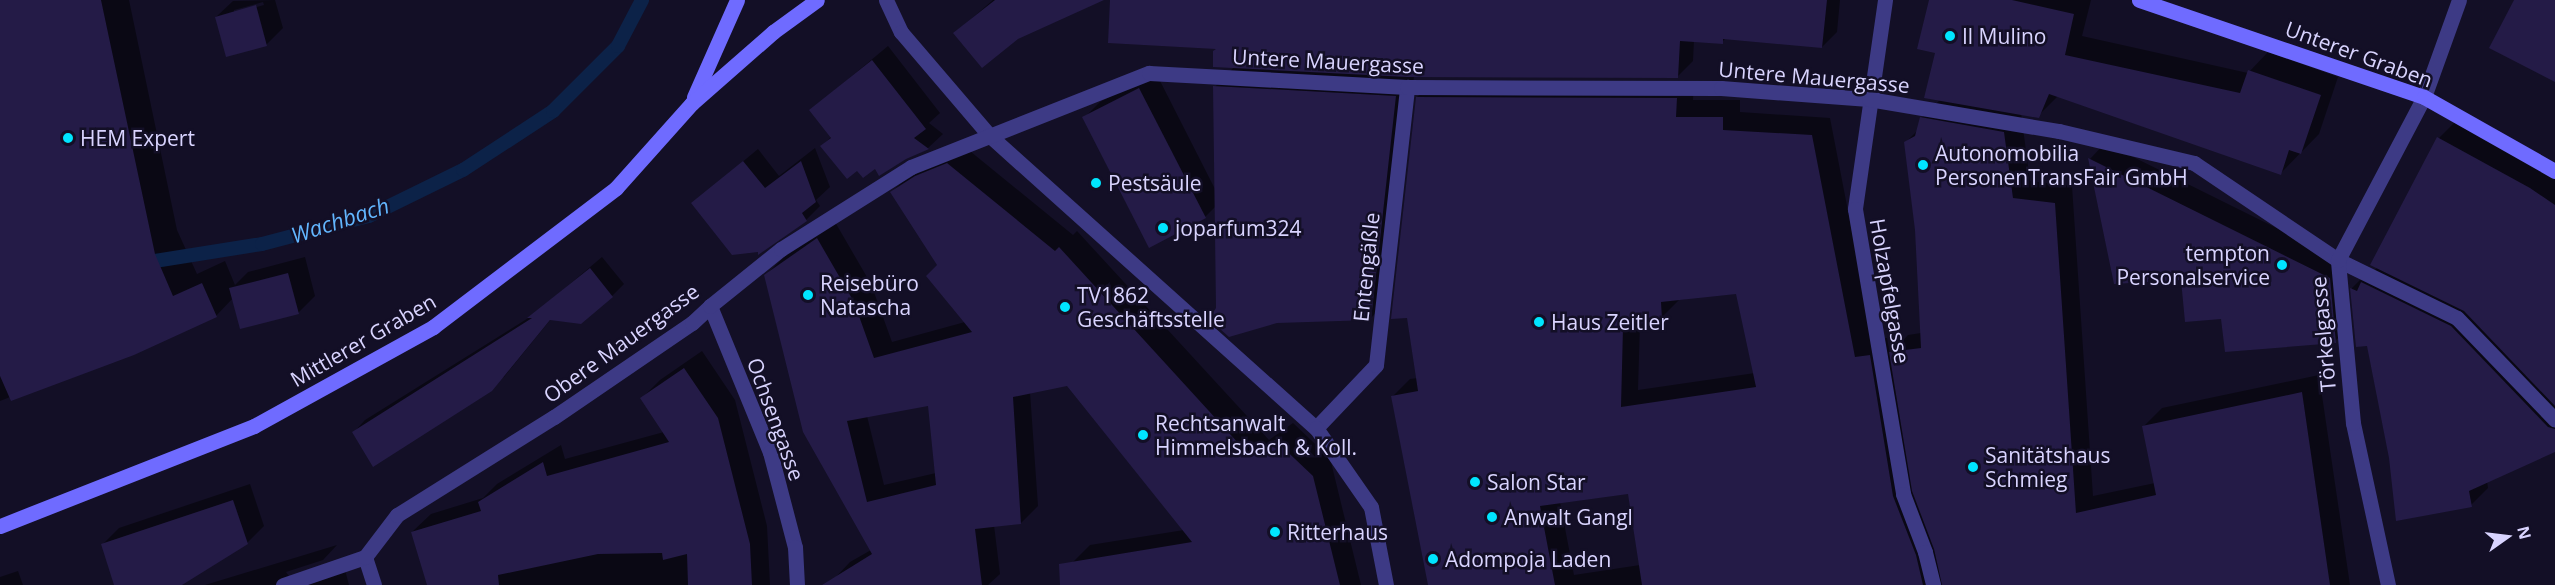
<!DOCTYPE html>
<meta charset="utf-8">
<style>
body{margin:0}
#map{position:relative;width:2555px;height:585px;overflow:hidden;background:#130f26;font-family:"Open Sans",sans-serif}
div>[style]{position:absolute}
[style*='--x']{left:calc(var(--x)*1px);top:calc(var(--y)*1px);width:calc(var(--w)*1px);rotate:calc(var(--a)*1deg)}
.shadow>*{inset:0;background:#0007}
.stream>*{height:14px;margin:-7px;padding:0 7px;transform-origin:7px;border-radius:7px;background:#0c2248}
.building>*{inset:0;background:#241b47}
.lane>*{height:15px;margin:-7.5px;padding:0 7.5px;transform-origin:7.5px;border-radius:7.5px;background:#3d3a85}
.street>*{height:15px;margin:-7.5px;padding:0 7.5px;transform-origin:7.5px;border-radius:7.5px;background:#3d3a85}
.secondary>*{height:15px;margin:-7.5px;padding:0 7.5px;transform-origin:7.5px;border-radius:7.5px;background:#6f6bff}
.dots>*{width:16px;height:16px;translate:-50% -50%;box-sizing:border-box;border:3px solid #130f26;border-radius:50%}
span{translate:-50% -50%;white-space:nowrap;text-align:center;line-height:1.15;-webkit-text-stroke:5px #130f26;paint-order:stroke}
.poi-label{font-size:21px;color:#d9d4ff}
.left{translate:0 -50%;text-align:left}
.right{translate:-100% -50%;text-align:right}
.street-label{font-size:21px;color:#d9d4ff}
.water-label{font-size:22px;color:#62b6ff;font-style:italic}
.north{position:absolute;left:2477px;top:507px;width:60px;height:60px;-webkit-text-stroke:4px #130f26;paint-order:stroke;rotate:76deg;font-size:16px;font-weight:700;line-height:24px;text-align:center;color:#d9d4ff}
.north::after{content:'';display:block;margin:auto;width:21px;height:27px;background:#d9d4ff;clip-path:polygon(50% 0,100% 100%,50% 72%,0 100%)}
</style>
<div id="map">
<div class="shadow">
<i style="clip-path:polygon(0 0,129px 0,177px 230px,197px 274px,225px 261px,235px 285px,248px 272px,305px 257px,315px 296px,298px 313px,233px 298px,216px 316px,0 401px)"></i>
<i style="clip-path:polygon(evenodd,275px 0,283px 28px,266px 45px,216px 17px,233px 1px,275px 0,263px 2px,264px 5px,234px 13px,234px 10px,263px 2px)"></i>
<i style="clip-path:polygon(993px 0,1103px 0,955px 33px)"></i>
<i style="clip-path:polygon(1112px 0,1840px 0,1837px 32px,1822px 47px,1726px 38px,1722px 42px,1694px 40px,1693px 61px,1677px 77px,1414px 76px,1389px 299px,1371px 318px,1217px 308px,1216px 206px,1205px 217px,1084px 118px,1100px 102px,1156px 73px,1216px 191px,1215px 87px,1235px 66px,1218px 47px)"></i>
<i style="clip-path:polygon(evenodd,1930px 0,2091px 0,2082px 36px,2248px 73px,2268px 52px,2338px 77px,2319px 134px,2281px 173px,2058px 96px,2038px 116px,2021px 113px,2030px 181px,2072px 186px,2093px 496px,2155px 483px,2144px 426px,2162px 408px,2319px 375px,2350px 585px,2359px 585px,1429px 585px,1392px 397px,1410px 379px,1418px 378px,1417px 97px,1435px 80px,1694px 81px,1693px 100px,1740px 100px,1740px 112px,1830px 118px,1873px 340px,1887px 338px,1890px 354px,1908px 335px,1921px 333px,1916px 230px,1905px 143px,1918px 130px,1921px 118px,1940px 100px,1930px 0,1737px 292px,1755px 373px,1638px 390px,1640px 323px,1661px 318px,1679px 300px,1737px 292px,1930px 0,1629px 492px,1640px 565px,1574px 575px,1560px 502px,1629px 492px)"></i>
<i style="clip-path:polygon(888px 46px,940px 113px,929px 123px,943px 134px,928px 148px,875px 167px,857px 169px,822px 146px,832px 136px,811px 110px)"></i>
<i style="clip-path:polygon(2456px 121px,2555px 176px,2555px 450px,2487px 481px,2488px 488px,2471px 505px,2391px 458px,2368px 344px,2357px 345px,2352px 288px,2369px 271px,2372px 273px,2378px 267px,2439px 138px)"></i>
<i style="clip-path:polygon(2105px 143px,2345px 262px,2351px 326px,2335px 341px,2223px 317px,2183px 278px,2115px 283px,2090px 159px)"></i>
<i style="clip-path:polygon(evenodd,965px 147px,1073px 235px,1077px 231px,1269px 440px,1293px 423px,1330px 458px,1361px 585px,1076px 585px,1072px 563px,1090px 545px,1184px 530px,1068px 385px,1030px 392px,1038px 506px,1021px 523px,994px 525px,1000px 574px,988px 585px,833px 585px,833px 580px,850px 562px,871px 550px,765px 276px,783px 258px,835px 222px,871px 284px,892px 342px,965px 322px,939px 265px,892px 192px,909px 175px,965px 147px,929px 404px,936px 473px,884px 485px,867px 416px,929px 404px)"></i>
<i style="clip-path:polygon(815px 148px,830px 187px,816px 200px,820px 206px,806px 220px,693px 203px,758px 149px,779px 176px)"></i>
<i style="clip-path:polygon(602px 257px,624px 284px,612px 296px,551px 319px,504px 377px,354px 432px,365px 420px,533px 315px)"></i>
<i style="clip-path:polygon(702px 351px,735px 400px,767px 526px,770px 585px,429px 585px,412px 532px,431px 514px,483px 498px,497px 484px,561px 445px,565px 459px,664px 432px,642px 398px,660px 380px)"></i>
<i style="clip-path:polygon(250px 484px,264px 526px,247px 543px,179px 585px,116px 585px,102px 545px,119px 528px)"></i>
<i style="clip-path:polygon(337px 545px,323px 560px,286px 572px,291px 579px,344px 566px,349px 585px,205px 585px)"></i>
<i style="clip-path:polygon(18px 571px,23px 585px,0 585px,0 577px)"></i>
</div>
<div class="stream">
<i style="--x:142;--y:263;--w:121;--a:-9"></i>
<i style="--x:262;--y:244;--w:111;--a:-14.7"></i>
<i style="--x:369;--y:216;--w:105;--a:-26.1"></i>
<i style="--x:463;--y:170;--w:108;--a:-33.2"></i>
<i style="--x:553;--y:111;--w:92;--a:-45"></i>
<i style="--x:618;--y:46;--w:52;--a:-62.4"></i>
</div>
<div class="building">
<i style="clip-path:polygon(0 0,101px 0,155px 254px,173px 296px,202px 283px,217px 317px,134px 355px,11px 401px,0 376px)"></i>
<i style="clip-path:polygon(995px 0,1104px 0,1018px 39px,982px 68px,953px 33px)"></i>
<i style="clip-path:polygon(1110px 0,1827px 0,1822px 48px,1723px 39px,1723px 44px,1680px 41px,1678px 78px,1407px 77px,1213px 67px,1213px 51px,1216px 49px,1108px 43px)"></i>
<i style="clip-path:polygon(1929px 0,2012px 0,2074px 14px,2065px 55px,2240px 93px,2248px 70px,2321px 95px,2301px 154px,2289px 150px,2281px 175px,2049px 94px,2039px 118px,1924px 98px,1935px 53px,1917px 49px)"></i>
<i style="clip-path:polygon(2514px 0,2555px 0,2555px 82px,2489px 48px)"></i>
<i style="clip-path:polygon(256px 5px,267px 46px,226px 57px,215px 17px)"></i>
<i style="clip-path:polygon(872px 60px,926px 129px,914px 138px,929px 149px,906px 159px,879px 176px,875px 169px,863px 178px,857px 171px,847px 179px,820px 146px,831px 138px,809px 110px)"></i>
<i style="clip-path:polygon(1213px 86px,1396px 96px,1371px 320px,1277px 323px,1229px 337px,1209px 319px,1216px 308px)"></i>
<i style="clip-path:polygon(1139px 88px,1206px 218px,1149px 248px,1082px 117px)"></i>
<i style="clip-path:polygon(evenodd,1416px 97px,1677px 98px,1676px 117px,1723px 117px,1723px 130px,1812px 135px,1855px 357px,1870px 355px,1893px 496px,1916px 555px,1923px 585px,1642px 585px,1628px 494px,1540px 506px,1555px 585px,1428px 585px,1391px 396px,1418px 391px,1407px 318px,1391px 319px,1416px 97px,1736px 294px,1756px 387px,1621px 407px,1623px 328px,1662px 319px,1661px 302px,1736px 294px)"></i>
<i style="clip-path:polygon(1920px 117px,2004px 132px,2013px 198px,2055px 203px,2076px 513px,2156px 495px,2142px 426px,2302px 392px,2330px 585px,1942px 585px,1934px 549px,1912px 491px,1889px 352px,1921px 348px,1915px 230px,1904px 142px,1915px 136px)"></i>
<i style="clip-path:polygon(2437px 137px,2530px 188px,2555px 205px,2555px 406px,2464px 311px,2370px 265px)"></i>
<i style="clip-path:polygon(2088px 158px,2330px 278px,2336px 343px,2225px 352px,2221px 319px,2185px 322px,2181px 280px,2114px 284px)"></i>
<i style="clip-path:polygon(743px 161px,765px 188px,801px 161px,816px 202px,802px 213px,807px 221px,758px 255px,758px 252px,732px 255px,691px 203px)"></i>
<i style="clip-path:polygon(evenodd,947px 163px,1055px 251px,1059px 247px,1251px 457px,1275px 440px,1313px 476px,1340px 585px,1060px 585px,1059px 564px,1192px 542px,1067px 386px,1013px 397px,1021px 524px,975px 529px,982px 585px,822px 585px,872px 554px,803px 432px,764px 275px,817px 238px,854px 302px,874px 358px,972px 332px,926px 276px,937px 265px,890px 192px,915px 176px,947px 163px,928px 406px,936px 485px,867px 502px,847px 421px,928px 406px)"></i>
<i style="clip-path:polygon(590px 268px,613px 297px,581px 324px,550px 320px,492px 391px,373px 467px,352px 432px,532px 318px,527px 318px)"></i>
<i style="clip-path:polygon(288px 273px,299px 314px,240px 329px,229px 288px)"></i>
<i style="clip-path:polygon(2361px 282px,2451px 326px,2548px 427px,2555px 429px,2555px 452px,2469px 491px,2472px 507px,2396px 521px,2389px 458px,2367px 346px,2356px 347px,2350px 288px,2357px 291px)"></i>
<i style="clip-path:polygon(684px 368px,718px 418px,750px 544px,752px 585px,688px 585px,687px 554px,663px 560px,662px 553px,598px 554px,498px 575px,499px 585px,427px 585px,411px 532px,481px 511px,478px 502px,543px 462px,547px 476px,669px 442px,640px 398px)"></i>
<i style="clip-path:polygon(233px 500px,248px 544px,182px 585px,114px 585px,101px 544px)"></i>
</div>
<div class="lane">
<i style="--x:2338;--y:260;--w:132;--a:26"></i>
<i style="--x:2457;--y:318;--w:141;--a:46.1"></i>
<i style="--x:1316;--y:428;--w:87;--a:-46.4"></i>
<i style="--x:1376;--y:365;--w:280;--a:-83.6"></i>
</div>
<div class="street">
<i style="--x:886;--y:0;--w:35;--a:65"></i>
<i style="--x:901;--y:32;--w:135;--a:49.5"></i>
<i style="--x:989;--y:135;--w:439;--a:41.9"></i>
<i style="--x:1316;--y:428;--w:96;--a:55.2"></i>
<i style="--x:1371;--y:507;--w:79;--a:79.1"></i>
<i style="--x:1885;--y:0;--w:211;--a:98.2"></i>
<i style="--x:1855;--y:209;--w:289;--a:80.4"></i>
<i style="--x:1903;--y:494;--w:62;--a:69.2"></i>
<i style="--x:1925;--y:552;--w:34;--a:76"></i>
<i style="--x:710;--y:306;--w:158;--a:67.7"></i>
<i style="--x:770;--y:452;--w:98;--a:75.3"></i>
<i style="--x:795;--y:547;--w:38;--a:87"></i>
<i style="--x:365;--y:557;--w:29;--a:72"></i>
<i style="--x:283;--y:585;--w:87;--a:-18.9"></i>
<i style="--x:365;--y:557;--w:53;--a:-52.7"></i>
<i style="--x:397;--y:515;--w:185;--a:-32"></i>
<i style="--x:554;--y:417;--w:167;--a:-34.3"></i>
<i style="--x:692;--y:323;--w:25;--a:-43"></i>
<i style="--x:710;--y:306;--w:91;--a:-38.8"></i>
<i style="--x:781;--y:249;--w:154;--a:-32.2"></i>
<i style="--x:911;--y:167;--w:256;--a:-21.6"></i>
<i style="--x:1149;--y:73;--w:258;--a:3.1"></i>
<i style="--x:1407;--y:87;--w:314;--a:0.2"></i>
<i style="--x:1721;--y:88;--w:148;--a:4.3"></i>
<i style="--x:1869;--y:99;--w:193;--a:9.6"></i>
<i style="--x:2059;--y:131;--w:139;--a:13.3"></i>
<i style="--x:2194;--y:163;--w:174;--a:34"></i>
<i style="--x:2388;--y:585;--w:166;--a:-102.2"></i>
<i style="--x:2353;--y:423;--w:164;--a:-95.3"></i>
<i style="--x:2338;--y:260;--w:184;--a:-62.2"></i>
<i style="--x:2424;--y:97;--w:103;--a:-70.2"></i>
</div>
<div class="secondary">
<i style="--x:2139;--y:0;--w:301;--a:18.8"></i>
<i style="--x:2424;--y:97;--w:150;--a:29.5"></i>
<i style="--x:694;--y:97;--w:106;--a:-66.1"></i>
<i style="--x:0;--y:526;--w:273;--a:-21.5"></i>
<i style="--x:254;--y:426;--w:205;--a:-28.9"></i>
<i style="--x:433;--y:327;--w:230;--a:-37.2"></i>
<i style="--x:616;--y:188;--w:114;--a:-48.2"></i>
<i style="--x:692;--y:103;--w:108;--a:-41.2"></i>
<i style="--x:773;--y:32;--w:54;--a:-36"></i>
</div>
<div class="dots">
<i style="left:1950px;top:36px;background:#00e5ff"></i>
<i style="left:68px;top:138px;background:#00e5ff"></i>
<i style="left:1923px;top:165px;background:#00e5ff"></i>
<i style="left:1096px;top:183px;background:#00e5ff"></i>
<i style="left:1163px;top:228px;background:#00e5ff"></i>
<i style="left:2282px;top:265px;background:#00e5ff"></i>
<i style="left:808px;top:295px;background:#00e5ff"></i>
<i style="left:1065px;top:307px;background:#00e5ff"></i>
<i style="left:1539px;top:322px;background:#00e5ff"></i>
<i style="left:1143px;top:435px;background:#00e5ff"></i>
<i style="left:1973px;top:467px;background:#00e5ff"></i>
<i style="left:1475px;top:482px;background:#00e5ff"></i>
<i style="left:1492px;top:517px;background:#00e5ff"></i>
<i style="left:1275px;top:532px;background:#00e5ff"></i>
<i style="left:1433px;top:559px;background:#00e5ff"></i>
</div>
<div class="poi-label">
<span class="left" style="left:1962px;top:36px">Il Mulino</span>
<span class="left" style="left:80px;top:138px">HEM Expert</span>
<span class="left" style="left:1935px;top:165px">Autonomobilia<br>PersonenTransFair GmbH</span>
<span class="left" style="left:1108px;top:183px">Pestsäule</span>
<span class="left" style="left:1175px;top:228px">joparfum324</span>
<span class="right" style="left:2270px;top:265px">tempton<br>Personalservice</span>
<span class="left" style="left:820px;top:295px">Reisebüro<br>Natascha</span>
<span class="left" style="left:1077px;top:307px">TV1862<br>Geschäftsstelle</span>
<span class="left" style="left:1551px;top:322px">Haus Zeitler</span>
<span class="left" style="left:1155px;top:435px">Rechtsanwalt<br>Himmelsbach &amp; Koll.</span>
<span class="left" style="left:1985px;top:467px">Sanitätshaus<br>Schmieg</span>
<span class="left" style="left:1487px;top:482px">Salon Star</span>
<span class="left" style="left:1504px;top:517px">Anwalt Gangl</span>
<span class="left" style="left:1287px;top:532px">Ritterhaus</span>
<span class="left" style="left:1445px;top:559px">Adompoja Laden</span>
</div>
<div class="street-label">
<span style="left:2359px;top:54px;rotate:20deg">Unterer Graben</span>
<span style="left:1328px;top:61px;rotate:3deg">Untere Mauergasse</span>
<span style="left:1814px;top:77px;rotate:5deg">Untere Mauergasse</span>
<span style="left:1366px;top:267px;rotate:-84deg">Entengäßle</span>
<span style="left:1890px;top:291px;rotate:80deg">Holzapfelgasse</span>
<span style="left:2323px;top:334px;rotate:-95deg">Törkelgasse</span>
<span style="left:363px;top:340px;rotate:-30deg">Mittlerer Graben</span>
<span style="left:621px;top:343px;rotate:-36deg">Obere Mauergasse</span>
<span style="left:776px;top:419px;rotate:70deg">Ochsengasse</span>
</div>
<div class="water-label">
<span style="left:340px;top:220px;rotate:-18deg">Wachbach</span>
</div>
<div class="north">N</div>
</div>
